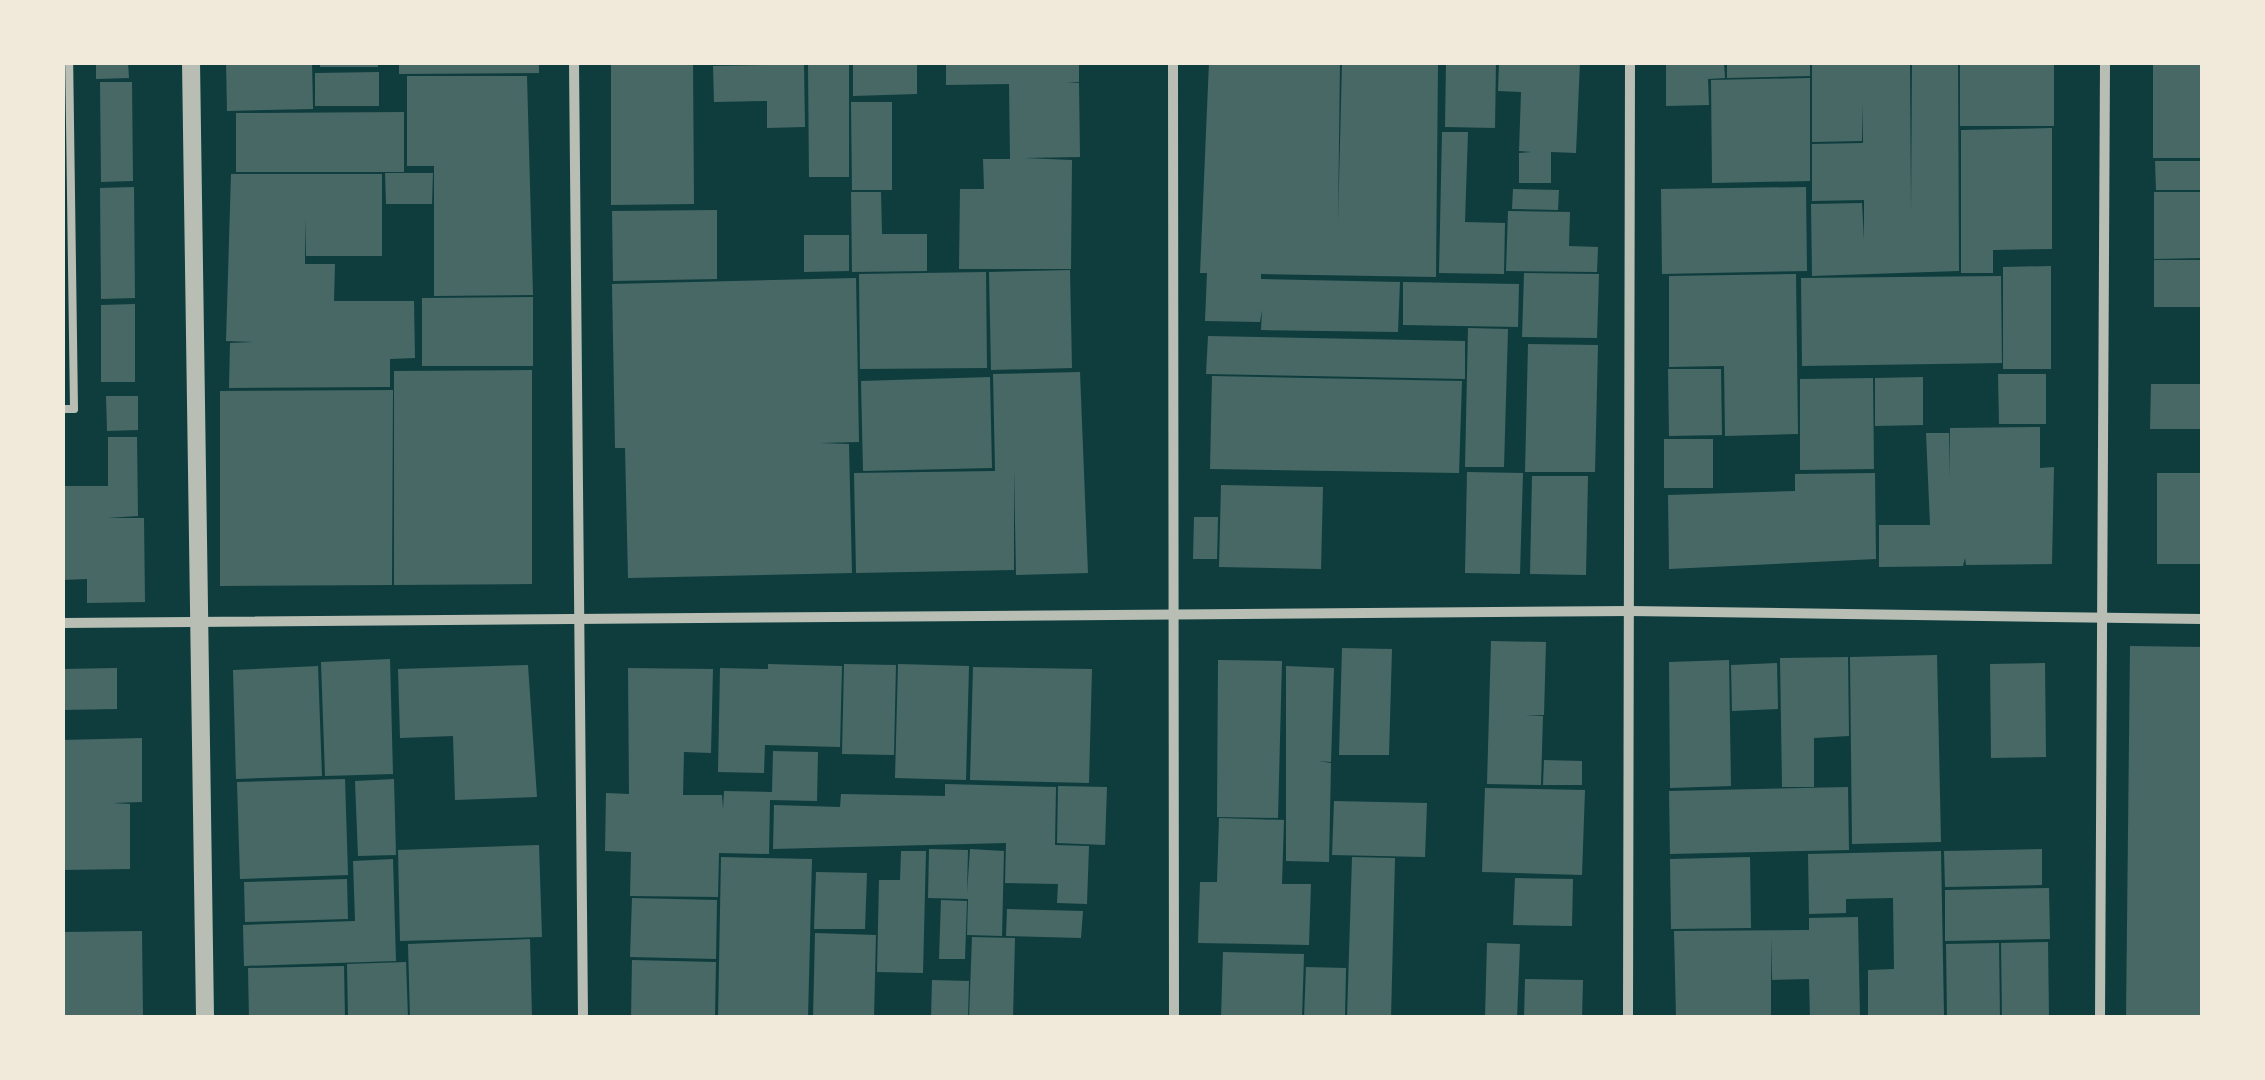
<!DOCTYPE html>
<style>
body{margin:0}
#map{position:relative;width:2265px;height:1080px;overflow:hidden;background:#0f3d3e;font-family:"Public Sans",sans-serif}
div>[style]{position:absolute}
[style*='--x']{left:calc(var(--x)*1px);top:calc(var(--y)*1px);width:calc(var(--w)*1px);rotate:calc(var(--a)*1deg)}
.building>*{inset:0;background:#486865}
.service>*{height:8px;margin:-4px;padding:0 4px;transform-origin:4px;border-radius:4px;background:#b8beb3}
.minor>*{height:10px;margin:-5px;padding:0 5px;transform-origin:5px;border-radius:5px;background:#b8beb3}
.tertiary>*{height:18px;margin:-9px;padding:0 9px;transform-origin:9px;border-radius:9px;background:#b8beb3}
span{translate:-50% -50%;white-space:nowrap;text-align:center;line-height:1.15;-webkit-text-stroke:10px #f1e9da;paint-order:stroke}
.frame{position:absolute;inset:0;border:65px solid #f1e9da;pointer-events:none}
</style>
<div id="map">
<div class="building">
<i style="clip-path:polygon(96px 62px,128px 62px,129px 78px,96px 79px)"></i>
<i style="clip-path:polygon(226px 62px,312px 62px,313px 109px,227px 111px)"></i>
<i style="clip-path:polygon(320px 62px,378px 62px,378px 67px,320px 67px)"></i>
<i style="clip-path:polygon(399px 62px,539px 62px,539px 73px,399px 74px)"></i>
<i style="clip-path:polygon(611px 62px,693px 62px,694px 204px,611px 205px)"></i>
<i style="clip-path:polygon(853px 62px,917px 62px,917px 94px,853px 96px)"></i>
<i style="clip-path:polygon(946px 62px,1079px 62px,1079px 82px,1067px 82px,1079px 83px,1080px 157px,1024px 158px,1072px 160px,1071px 269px,959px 269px,960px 189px,984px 189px,983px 159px,1010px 159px,1009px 84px,946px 85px)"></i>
<i style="clip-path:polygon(1209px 62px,1340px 62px,1338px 223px,1342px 62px,1438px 62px,1436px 277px,1261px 274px,1261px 279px,1400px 282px,1398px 332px,1261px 330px,1262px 310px,1260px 322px,1205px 321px,1207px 273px,1200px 273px)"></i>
<i style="clip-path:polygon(1446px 62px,1496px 62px,1495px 128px,1445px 127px)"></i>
<i style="clip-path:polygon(1499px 62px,1580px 62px,1576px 153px,1551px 152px,1551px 183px,1519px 183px,1519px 153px,1532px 152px,1519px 151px,1521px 92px,1498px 91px)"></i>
<i style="clip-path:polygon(1666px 62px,1724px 62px,1725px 78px,1708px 79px,1709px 105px,1666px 106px)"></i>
<i style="clip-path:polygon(1727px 62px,1810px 62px,1810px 76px,1727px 78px)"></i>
<i style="clip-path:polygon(1812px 62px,1910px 62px,1911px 212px,1912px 62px,1958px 62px,1959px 271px,1812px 276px,1811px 204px,1862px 203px,1864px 240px,1864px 200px,1812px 201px,1812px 144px,1863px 143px,1863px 104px,1862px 141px,1812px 142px)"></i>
<i style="clip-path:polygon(1960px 62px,2054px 62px,2054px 126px,1960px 126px)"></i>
<i style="clip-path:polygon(2153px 62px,2202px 62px,2202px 158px,2153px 158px)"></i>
<i style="clip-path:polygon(804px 64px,805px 127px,767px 128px,767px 101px,714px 102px,713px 66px)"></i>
<i style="clip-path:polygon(849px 64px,849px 177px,809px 177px,808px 65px)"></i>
<i style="clip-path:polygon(379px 72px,379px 106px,315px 106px,315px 73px)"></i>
<i style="clip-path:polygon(407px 76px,527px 76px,533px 295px,434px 296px,434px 166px,407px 166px)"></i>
<i style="clip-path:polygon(1810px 78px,1810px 181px,1712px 183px,1711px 80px)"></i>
<i style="clip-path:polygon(100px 82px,132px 82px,133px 181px,101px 182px)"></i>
<i style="clip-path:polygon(851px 102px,892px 102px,892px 190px,852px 190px)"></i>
<i style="clip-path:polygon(404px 112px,404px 172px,236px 172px,236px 113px)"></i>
<i style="clip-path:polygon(2052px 128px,2052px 249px,1993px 250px,1993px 273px,1961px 273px,1961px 130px)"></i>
<i style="clip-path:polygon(1442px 132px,1468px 132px,1465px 222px,1505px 223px,1504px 274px,1439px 273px)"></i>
<i style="clip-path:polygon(2155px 161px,2202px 161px,2202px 190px,2156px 190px)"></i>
<i style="clip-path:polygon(385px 173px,433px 173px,432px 204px,386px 204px)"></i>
<i style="clip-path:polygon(231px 174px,382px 174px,382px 256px,306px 256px,305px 218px,305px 264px,335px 264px,334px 301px,414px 301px,415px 358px,390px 359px,390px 387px,229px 388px,230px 343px,253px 342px,226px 341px)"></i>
<i style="clip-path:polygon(134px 187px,135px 298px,101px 299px,100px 188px)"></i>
<i style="clip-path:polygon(1806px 187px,1807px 271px,1662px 274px,1661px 189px)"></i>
<i style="clip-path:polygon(1513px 189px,1559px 190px,1558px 210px,1512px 209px)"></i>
<i style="clip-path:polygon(851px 192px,881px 192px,882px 234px,927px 234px,927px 271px,852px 272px)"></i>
<i style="clip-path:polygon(2154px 192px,2202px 192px,2202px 258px,2154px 259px)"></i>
<i style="clip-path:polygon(717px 210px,717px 279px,613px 281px,612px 211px)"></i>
<i style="clip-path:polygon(1508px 211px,1570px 212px,1569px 246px,1598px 247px,1597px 272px,1506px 271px)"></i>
<i style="clip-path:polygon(804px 235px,849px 235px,849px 271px,804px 272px)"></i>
<i style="clip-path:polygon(2154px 260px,2202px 260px,2202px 307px,2154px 307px)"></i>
<i style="clip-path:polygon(2051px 266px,2051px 369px,2003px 369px,2003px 267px)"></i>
<i style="clip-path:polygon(1070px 270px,1072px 368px,991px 370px,989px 272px)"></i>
<i style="clip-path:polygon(986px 272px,987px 368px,860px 369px,859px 274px)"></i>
<i style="clip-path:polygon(1524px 273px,1599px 274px,1597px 338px,1522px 337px)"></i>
<i style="clip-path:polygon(1796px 274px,1798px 434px,1725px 436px,1724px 366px,1669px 367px,1669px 276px)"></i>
<i style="clip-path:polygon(2001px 276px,2002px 363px,1802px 366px,1801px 278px)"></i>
<i style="clip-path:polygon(856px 278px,859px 442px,820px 443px,849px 444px,852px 573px,628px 578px,625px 448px,615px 448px,612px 284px)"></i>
<i style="clip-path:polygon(1403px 282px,1519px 284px,1518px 327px,1403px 325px)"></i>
<i style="clip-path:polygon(533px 297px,533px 366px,422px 366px,422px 298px)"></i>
<i style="clip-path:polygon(135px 304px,135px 382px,101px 382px,101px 305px)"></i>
<i style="clip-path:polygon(1468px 328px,1508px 329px,1504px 467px,1465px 467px)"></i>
<i style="clip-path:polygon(1208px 336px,1465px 341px,1465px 379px,1206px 374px)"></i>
<i style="clip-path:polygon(1528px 344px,1598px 345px,1595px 472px,1525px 472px)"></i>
<i style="clip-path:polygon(1668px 369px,1721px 369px,1722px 435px,1669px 436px)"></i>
<i style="clip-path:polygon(532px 370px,532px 584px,394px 585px,394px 371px)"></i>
<i style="clip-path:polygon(1080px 372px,1088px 573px,1016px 575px,1014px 469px,1014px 570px,856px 573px,854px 473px,995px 471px,993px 374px)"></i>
<i style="clip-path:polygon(1998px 374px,2046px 374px,2046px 424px,1999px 424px)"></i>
<i style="clip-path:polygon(1212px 376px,1462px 381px,1459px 473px,1210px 469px)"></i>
<i style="clip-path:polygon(990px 377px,992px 468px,863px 471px,861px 381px)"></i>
<i style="clip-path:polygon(1923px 377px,1923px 425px,1875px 426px,1875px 378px)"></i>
<i style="clip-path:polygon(1873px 378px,1874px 469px,1800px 470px,1800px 379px)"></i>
<i style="clip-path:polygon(2151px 384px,2202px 384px,2202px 429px,2150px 429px)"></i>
<i style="clip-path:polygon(393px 390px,392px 585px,220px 586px,220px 391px)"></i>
<i style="clip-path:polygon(106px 396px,138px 396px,138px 430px,107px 431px)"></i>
<i style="clip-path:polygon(2040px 427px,2040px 468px,2054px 467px,2052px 564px,1966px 565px,1965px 558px,1963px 566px,1879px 567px,1879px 525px,1930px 525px,1926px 433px,1949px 433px,1949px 478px,1950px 428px)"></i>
<i style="clip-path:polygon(108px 437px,137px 437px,138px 516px,107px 518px,144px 518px,145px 602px,87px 603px,87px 579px,62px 580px,62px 486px,108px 486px)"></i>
<i style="clip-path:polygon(1664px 439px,1713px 439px,1713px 488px,1664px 488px)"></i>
<i style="clip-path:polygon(1467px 472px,1523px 473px,1520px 574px,1465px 573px)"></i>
<i style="clip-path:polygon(1875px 473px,1876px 559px,1669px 569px,1668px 495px,1795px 491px,1795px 474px)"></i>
<i style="clip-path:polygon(2157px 473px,2202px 473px,2202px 564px,2157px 564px)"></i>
<i style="clip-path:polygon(1532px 476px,1588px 476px,1586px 575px,1530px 574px)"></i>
<i style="clip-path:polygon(1221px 485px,1323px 487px,1321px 569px,1219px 567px)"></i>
<i style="clip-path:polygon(1194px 517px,1218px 517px,1217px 559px,1193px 559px)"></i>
<i style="clip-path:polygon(1491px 641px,1546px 642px,1544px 715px,1525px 715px,1543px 716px,1541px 785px,1487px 784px)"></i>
<i style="clip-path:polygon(2130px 646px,2202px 647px,2202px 1018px,2126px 1018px)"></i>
<i style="clip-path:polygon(1342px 648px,1392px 649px,1389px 755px,1339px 755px)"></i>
<i style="clip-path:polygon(1937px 655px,1941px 842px,1852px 844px,1850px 657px)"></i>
<i style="clip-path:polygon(1848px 657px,1849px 736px,1814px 738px,1814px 787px,1782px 787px,1780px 658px)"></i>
<i style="clip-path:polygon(390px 659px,393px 774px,325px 776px,321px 662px)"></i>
<i style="clip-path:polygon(1218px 660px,1282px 661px,1278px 818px,1217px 817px)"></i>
<i style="clip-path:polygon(1729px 660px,1731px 786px,1670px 788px,1669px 662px)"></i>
<i style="clip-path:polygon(1777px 663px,1778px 709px,1732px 711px,1731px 665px)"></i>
<i style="clip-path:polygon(2045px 663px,2046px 757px,1991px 758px,1990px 664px)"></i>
<i style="clip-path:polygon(768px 664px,842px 666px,840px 747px,765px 745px,764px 773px,718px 772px,720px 668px,768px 669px)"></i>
<i style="clip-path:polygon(844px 664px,896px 665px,894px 755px,842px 754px)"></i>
<i style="clip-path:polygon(898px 664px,969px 666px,966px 780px,895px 778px)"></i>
<i style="clip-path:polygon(528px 665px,537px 797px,455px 800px,453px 736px,400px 738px,398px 669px)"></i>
<i style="clip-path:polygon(318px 666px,322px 776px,236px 779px,233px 670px)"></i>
<i style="clip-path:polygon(1286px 666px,1334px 668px,1331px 762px,1318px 761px,1331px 763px,1329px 862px,1286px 861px)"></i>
<i style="clip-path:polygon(973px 667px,1092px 669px,1089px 783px,970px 780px)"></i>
<i style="clip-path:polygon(117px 668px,117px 709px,62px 710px,62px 669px)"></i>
<i style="clip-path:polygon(628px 668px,713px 669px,711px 753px,684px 752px,683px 795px,722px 795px,723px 809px,724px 791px,772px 792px,773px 751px,818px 752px,817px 801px,770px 800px,769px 854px,719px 853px,718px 897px,630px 896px,631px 852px,605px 851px,606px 793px,629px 794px)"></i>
<i style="clip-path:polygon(142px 738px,142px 802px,112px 803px,130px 804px,130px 869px,62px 870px,62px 740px)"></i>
<i style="clip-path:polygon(1544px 760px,1582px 761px,1582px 785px,1543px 785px)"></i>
<i style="clip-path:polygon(345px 779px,348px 875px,240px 879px,237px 782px)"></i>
<i style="clip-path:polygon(394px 779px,396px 855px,358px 856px,355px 781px)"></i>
<i style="clip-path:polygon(945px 784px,1056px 787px,1055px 845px,1089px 846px,1087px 904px,1057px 903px,1058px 884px,1005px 883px,1006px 843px,773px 849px,774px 805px,840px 807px,841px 794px,945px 796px)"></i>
<i style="clip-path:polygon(1058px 786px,1107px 787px,1105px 845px,1057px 843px)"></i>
<i style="clip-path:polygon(1848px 787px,1849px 850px,1670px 854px,1669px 791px)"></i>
<i style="clip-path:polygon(1485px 788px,1585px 790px,1582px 875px,1482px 872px)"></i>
<i style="clip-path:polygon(1334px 801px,1427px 803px,1425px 857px,1332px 855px)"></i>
<i style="clip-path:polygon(1219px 818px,1284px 820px,1282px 884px,1311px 884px,1309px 945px,1198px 943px,1200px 882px,1217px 882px)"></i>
<i style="clip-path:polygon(539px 845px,542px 937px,400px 941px,398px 850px)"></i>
<i style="clip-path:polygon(929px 849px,968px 850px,967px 893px,970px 849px,1004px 851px,1002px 936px,967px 935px,968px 899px,928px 898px)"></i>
<i style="clip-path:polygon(2042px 849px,2042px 885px,1945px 887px,1944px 851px)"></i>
<i style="clip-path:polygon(901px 851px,926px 851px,923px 973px,877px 972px,879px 880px,900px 880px)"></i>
<i style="clip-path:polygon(1941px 851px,1944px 1015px,1868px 1017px,1868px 970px,1894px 969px,1893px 898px,1846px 899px,1846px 913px,1809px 914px,1808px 854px)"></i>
<i style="clip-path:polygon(721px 857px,812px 859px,808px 1018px,718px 1018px)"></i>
<i style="clip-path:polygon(1352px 857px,1395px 858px,1391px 1018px,1347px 1018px)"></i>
<i style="clip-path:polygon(1750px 857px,1751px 928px,1671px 929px,1670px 859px)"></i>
<i style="clip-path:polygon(393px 859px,396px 961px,244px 966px,243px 925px,355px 921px,353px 861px)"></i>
<i style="clip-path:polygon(816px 872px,867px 873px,865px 929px,814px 929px)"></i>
<i style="clip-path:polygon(1515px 878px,1573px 879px,1572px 926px,1513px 925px)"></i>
<i style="clip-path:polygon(347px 879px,348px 919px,245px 922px,244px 882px)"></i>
<i style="clip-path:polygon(2049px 888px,2050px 939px,1945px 941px,1945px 890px)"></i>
<i style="clip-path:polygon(632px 898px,717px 900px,716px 959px,630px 957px)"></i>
<i style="clip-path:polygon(941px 900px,967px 901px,965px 959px,939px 959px)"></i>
<i style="clip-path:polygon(1007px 909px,1083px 911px,1081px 938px,1006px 936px)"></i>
<i style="clip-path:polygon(1858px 917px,1860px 1018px,1810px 1018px,1809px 979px,1772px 980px,1771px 936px,1771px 1018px,1676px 1018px,1674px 931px,1809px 930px,1809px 918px)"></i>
<i style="clip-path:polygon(142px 931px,143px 1018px,62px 1018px,62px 932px)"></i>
<i style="clip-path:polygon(815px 933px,876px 935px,874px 1018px,813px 1018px)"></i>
<i style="clip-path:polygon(972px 937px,1015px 938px,1013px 1018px,969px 1018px)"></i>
<i style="clip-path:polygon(530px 939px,532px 1018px,410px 1018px,408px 944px)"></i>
<i style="clip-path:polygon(2048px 942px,2049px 1018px,2002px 1018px,2001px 943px)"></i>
<i style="clip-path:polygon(1487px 943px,1520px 944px,1517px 1018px,1485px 1018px)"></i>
<i style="clip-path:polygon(1999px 943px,2000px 1018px,1947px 1018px,1946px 944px)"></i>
<i style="clip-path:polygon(1223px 952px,1304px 954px,1302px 1018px,1221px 1018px)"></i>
<i style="clip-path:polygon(632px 960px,716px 962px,715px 1018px,631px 1018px)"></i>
<i style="clip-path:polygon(406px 962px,408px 1018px,348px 1018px,347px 964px)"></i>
<i style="clip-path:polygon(344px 966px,345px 1018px,249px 1018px,248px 968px)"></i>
<i style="clip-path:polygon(1306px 967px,1346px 968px,1345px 1018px,1304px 1018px)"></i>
<i style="clip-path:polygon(1525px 979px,1583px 980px,1582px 1018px,1524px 1018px)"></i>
<i style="clip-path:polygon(932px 980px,969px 981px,968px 1018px,931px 1018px)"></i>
</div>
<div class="service">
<i style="--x:62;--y:409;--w:12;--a:0"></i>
<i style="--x:74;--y:409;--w:347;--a:-90.8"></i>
</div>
<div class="minor">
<i style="--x:574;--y:62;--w:956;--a:89.46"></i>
<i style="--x:1173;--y:62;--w:956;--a:89.94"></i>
<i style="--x:62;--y:623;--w:1567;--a:-0.44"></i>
<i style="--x:1629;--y:611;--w:573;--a:0.8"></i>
<i style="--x:1628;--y:1018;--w:956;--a:-89.88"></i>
<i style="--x:2100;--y:1018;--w:956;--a:-89.7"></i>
</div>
<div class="tertiary">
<i style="--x:191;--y:62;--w:956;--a:89.16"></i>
</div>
<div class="frame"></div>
</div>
